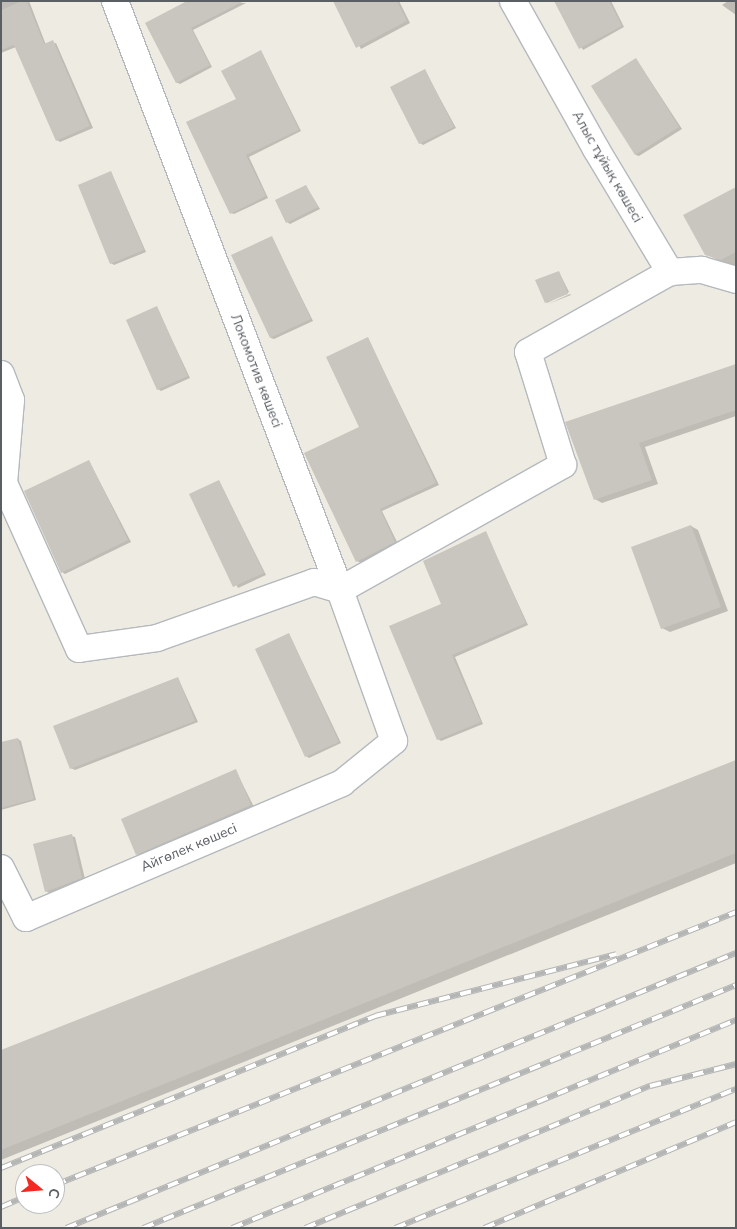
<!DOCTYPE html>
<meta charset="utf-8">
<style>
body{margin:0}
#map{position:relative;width:737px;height:1229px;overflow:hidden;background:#eeebe2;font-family:"Nunito Sans",sans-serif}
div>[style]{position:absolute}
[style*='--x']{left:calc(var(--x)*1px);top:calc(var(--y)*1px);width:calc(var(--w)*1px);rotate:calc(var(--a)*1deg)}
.shadow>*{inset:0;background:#0003}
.building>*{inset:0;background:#c9c5bf}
.roads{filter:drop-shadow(1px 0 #b5b9bd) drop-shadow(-1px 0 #b5b9bd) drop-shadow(0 1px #b5b9bd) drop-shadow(0 -1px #b5b9bd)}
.minor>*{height:26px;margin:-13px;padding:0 13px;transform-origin:13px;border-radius:13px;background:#fff}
.rail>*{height:5.5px;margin-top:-2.75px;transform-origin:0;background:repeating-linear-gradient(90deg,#fff 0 11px,#b4b5b5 0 22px);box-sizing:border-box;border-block:1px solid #b4b5b5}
span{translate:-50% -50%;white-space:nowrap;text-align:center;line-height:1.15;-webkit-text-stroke:4px #fff;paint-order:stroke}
.street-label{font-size:14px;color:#5a5f64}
.frame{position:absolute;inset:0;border:2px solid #5a5f64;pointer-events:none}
.north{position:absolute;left:15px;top:1164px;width:50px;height:50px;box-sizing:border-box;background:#fff;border:1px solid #bdbfc1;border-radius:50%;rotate:107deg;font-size:14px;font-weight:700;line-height:20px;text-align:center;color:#5a5f64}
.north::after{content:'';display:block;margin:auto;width:18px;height:22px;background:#f52921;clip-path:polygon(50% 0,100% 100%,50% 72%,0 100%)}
</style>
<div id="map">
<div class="shadow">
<i style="clip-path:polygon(1px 1px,29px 1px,46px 45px,56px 43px,93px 128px,60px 142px,57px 140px,16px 47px,1px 53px)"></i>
<i style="clip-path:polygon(190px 1px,246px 3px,193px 30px,212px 67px,180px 84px,176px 82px)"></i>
<i style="clip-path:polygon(334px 1px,399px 1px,410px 23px,361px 49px)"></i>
<i style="clip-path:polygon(555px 1px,611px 1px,624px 27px,583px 50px)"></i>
<i style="clip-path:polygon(728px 1px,736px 1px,736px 15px,722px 5px)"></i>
<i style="clip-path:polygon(261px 51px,301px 131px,249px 157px,268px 198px,234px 214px,231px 213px,238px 99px)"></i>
<i style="clip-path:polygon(636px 59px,682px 129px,639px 156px,636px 155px)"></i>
<i style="clip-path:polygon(425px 71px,456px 128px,423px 145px,420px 143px)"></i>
<i style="clip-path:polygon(111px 172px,146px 252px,114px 265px,111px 263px)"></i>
<i style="clip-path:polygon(306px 186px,320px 209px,290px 224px,287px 222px)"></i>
<i style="clip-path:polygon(736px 188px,736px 269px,706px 254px)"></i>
<i style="clip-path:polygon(272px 238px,313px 321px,274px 339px,271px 338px)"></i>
<i style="clip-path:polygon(559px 272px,569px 292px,547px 303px,537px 281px)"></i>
<i style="clip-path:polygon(570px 294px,571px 295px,548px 304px)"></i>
<i style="clip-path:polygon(157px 308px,190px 378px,161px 391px,158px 389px)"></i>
<i style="clip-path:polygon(368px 339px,439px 485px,382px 511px,398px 544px,361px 563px,357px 561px,360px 428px)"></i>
<i style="clip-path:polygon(736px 366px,736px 416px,645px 447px,658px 484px,602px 503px,595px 499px,567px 423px)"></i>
<i style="clip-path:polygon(89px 461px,131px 542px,65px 574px,62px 572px)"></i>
<i style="clip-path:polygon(219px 481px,266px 575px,238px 588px,191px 495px)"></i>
<i style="clip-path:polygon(691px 526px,698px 530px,728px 611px,670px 632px,662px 628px)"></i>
<i style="clip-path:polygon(485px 532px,528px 625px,455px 657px,483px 724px,441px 741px,438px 739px,443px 605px)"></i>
<i style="clip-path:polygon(289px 634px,341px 743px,309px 758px,306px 756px)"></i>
<i style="clip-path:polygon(178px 678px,198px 722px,75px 770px,71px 768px)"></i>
<i style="clip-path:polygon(18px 739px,21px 741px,36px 800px,1px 810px,1px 744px)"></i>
<i style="clip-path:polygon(736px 762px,736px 863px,1px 1160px,1px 1051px)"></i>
<i style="clip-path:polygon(236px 771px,254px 807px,140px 856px,137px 854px)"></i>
<i style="clip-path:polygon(71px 836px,75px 837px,85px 879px,49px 893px,46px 891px)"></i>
</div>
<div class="building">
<i style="clip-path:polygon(22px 1px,27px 1px,44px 44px,53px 40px,90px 126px,56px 141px,14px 45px,1px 50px,1px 10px)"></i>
<i style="clip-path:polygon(187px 1px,244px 1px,191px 28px,210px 65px,176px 83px,145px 23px)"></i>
<i style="clip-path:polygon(333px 1px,397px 1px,407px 21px,356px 48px)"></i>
<i style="clip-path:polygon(554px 1px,609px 1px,622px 26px,579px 49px)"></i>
<i style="clip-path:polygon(261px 50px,299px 130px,246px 155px,266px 196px,230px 214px,186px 122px,236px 99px,221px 71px)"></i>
<i style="clip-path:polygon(636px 58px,679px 127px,635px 155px,591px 86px)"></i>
<i style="clip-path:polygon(425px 69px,454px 127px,419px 144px,390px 87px)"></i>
<i style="clip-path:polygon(111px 171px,144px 250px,110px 264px,78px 185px)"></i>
<i style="clip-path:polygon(306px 185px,318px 207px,286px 223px,275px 200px)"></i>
<i style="clip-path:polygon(736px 187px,736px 252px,721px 260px,705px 255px,683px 215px)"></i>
<i style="clip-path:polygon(272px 236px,311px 319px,270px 338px,231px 255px)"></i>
<i style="clip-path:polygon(559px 271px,568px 294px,545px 303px,535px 280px)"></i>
<i style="clip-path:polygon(157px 306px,188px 376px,157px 390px,126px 320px)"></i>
<i style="clip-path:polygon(368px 337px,436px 483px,380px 509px,395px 542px,356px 562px,304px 453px,359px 427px,326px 357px)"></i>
<i style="clip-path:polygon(736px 364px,736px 410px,639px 443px,652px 480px,594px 500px,565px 422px)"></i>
<i style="clip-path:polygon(89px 460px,128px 540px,61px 573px,24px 491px)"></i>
<i style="clip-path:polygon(219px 480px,264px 573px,233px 587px,189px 494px)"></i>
<i style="clip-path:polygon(691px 525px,721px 607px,661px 629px,631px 547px)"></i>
<i style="clip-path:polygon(486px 531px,526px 623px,452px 655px,481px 722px,437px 740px,389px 626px,441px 604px,423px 561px)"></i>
<i style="clip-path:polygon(289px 633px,339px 742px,305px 757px,255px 649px)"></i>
<i style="clip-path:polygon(178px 677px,195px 721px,70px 769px,53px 726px)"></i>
<i style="clip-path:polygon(18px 738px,34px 799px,1px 808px,1px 742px)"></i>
<i style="clip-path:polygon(736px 760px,736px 853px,1px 1150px,1px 1050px)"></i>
<i style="clip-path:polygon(236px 769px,251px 805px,136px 855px,121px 819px)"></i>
<i style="clip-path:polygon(72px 834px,82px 878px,45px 892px,33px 844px)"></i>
</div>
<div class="roads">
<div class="minor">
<i style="--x:513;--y:1;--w:170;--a:60.7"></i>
<i style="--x:596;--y:149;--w:144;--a:59"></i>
<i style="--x:1;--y:374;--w:28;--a:69"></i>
<i style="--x:11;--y:400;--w:83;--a:94.8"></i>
<i style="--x:4;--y:483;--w:182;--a:65.7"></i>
<i style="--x:79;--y:649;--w:79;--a:-8"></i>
<i style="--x:157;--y:638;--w:167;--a:-19.6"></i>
<i style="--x:314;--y:582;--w:27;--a:17"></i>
<i style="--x:340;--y:590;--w:256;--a:-29.3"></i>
<i style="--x:563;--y:465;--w:118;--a:-107.2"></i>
<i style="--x:528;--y:352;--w:163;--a:-29.4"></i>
<i style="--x:670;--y:272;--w:32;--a:-4"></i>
<i style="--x:702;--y:270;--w:35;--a:16"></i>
<i style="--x:1;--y:868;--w:56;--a:63.4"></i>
<i style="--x:26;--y:918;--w:344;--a:-23.1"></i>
<i style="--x:342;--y:783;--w:67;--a:-38.9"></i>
<i style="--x:394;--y:741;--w:160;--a:-109.7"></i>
<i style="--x:340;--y:590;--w:631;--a:-110.91"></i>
</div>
</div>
<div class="rail">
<i style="--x:1;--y:1168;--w:404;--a:-22.1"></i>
<i style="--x:375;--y:1016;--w:249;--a:-14.4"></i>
<i style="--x:55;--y:1185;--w:734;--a:-21.84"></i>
<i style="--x:1;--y:1207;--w:26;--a:-23"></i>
<i style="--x:66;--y:1228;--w:724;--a:-22.32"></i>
<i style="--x:143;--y:1228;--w:641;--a:-22.28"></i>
<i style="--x:232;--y:1228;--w:545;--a:-22.43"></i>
<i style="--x:305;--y:1228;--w:373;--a:-22.4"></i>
<i style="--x:650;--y:1086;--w:89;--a:-14.3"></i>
<i style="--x:395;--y:1228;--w:368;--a:-22.2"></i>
<i style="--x:484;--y:1228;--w:273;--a:-22.8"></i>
</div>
<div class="street-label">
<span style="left:607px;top:167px;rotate:60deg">Алыс тұйық көшесі</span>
<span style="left:256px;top:371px;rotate:69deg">Локомотив көшесі</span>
<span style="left:189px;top:848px;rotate:-23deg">Айгөлек көшесі</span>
</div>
<div class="frame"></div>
<div class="north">С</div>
</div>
